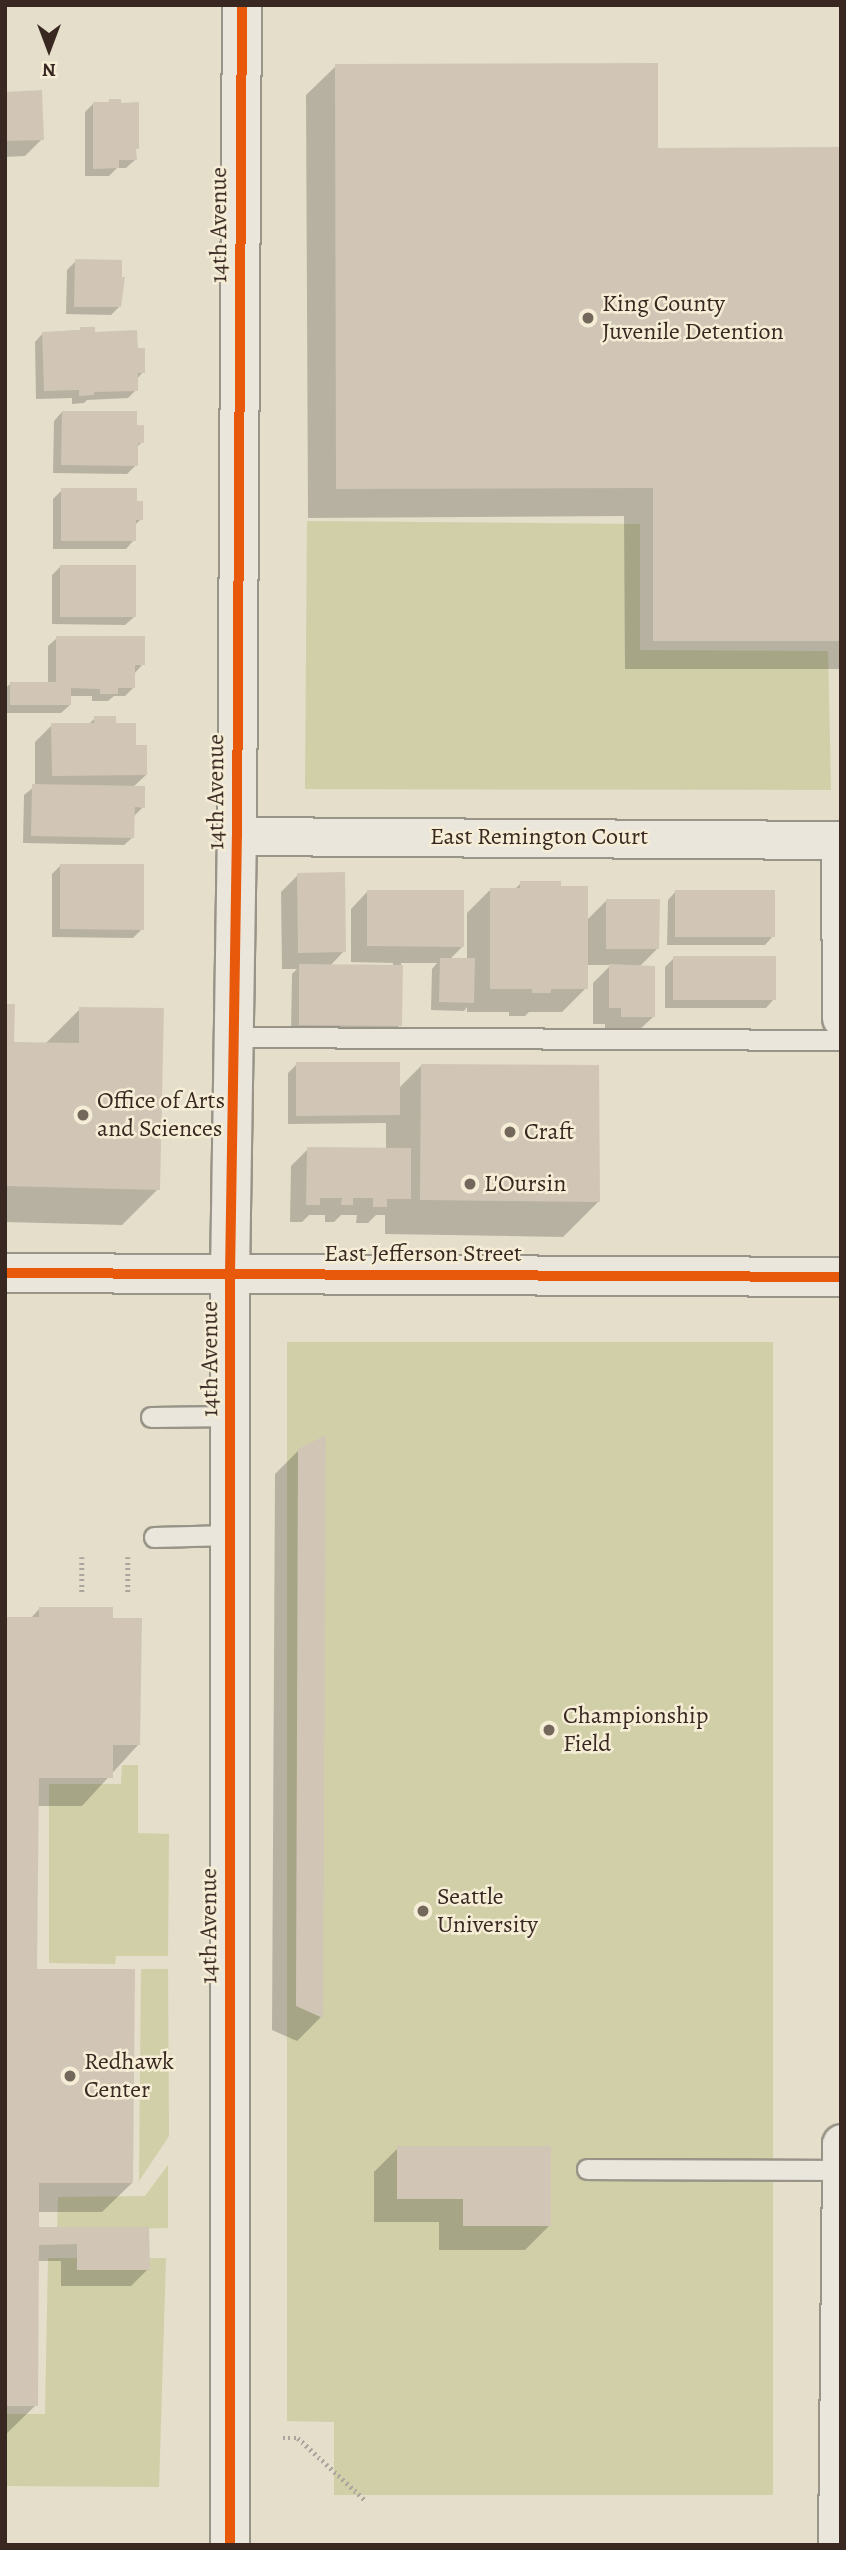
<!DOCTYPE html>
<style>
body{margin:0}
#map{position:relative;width:846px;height:2550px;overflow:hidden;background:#e4deca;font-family:Alegreya,serif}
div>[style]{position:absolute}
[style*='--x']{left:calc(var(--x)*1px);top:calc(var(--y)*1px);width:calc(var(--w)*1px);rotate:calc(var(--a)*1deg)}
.green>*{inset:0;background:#d0cfa8}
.shadow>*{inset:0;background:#0003}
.building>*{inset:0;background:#d1c6b6}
.path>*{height:4.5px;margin-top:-2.25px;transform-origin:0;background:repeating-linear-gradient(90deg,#aaa69e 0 2px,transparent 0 5.5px)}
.roads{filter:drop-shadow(2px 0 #999488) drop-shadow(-2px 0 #999488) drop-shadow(0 2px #999488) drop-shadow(0 -2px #999488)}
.service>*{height:19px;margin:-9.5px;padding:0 9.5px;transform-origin:9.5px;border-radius:9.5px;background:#eae6dc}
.minor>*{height:37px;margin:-18.5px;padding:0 18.5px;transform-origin:18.5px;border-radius:18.5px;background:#eae6dc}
.tertiary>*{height:38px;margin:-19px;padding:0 19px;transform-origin:19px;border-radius:19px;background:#eae6dc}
.cycleway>*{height:10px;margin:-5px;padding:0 5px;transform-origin:5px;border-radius:5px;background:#e8590c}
.dots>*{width:19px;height:19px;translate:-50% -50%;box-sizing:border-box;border:4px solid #f5edd5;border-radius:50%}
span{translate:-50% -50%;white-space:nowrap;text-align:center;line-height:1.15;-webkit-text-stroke:5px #f5edd5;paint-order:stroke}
.street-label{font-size:24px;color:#382821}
.poi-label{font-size:24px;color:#382821}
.left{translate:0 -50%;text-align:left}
.frame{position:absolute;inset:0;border:7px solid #382821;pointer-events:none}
.north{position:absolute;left:14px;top:14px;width:70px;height:70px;-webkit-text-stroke:5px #f5edd5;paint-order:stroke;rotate:180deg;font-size:19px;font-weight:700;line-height:28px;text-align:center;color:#382821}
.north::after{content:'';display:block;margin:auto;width:24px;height:32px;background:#382821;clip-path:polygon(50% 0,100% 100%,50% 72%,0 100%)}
</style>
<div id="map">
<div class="green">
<i style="clip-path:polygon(307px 521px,640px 524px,640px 650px,828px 651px,831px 790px,305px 789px)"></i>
<i style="clip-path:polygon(287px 1342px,773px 1342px,773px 2495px,334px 2495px,334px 2422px,287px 2421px)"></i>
<i style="clip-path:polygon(122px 1765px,138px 1765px,138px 1833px,169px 1834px,168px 1956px,116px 1956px,115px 1964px,49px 1963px,49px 1784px,121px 1784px)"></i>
<i style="clip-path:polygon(141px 1969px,168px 1969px,169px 2136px,139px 2181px)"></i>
<i style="clip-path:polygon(168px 2165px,168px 2228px,57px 2231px,58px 2197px,145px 2196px)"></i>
<i style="clip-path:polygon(48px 2258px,166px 2258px,159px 2487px,5px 2486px,5px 2414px,45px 2414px)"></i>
</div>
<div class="shadow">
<i style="clip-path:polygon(336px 66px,656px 150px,841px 149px,841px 669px,625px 669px,624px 516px,308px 518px,306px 95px)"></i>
<i style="clip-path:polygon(5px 94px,42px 139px,25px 156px,5px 157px)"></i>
<i style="clip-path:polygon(119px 101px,135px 160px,126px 168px,117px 168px,109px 176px,85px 176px,85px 112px,93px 104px)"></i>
<i style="clip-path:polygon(76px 261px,120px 306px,111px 315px,66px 314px,67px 270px)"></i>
<i style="clip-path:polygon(93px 329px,93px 333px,136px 349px,143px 372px,136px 380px,136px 390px,128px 398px,87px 400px,84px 403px,72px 404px,72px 398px,36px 399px,35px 342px,43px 333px)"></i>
<i style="clip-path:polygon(62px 412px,135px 427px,142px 442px,136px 448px,136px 465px,127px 474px,53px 473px,54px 421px)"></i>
<i style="clip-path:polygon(62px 490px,135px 502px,141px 519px,134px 526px,134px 540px,126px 549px,53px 549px,53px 499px)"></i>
<i style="clip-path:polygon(61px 566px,134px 617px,125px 625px,52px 624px,52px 575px)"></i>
<i style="clip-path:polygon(57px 638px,143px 664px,134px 674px,134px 687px,125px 696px,114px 696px,108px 701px,92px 701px,92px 696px,70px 696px,70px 705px,61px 713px,5px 713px,5px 689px,10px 684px,48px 684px,48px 646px)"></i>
<i style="clip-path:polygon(95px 718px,114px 725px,134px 747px,146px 775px,132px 788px,143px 807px,134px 816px,133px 837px,124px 845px,23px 843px,24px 795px,35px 786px,35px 742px,52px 725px,88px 725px)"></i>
<i style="clip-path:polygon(60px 866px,142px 929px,133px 938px,52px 937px,52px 874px)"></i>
<i style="clip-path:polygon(298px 875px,344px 951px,330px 966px,393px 966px,393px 963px,351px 962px,351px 909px,368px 891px,462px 947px,449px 960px,467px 960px,467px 913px,491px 889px,515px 889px,521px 883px,559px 887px,586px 921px,606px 901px,658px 948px,639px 967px,654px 1016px,636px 1033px,605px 1033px,605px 1024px,593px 1024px,593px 983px,611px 965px,586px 965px,586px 988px,562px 1012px,529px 1012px,525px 1016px,509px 1016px,509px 1012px,467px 1012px,467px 1007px,464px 1011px,431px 1010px,432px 969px,437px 963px,401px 963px,400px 1025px,392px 1033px,291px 1033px,292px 974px,297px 969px,282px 969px,281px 892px)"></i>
<i style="clip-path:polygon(676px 891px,773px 936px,765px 945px,667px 945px,668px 900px)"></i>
<i style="clip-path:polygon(674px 958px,774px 999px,766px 1008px,665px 1008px,665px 967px)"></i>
<i style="clip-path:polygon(5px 1006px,12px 1043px,45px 1044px,80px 1009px,158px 1189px,122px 1225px,5px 1222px)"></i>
<i style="clip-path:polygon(297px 1064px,398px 1089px,422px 1065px,599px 1201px,563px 1237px,385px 1234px,385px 1215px,376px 1215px,368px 1223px,356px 1223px,357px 1215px,341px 1215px,334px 1222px,325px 1222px,325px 1215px,309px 1215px,302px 1222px,290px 1222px,291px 1166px,308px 1149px,386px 1149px,386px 1123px,288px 1124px,288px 1073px)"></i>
<i style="clip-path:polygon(299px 1450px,321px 2017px,297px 2041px,272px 2030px,275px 1474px)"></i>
<i style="clip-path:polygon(40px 1608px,138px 1745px,82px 1806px,37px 1806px,35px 1971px,132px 2183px,102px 2212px,37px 2212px,37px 2229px,148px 2269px,131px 2286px,61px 2286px,61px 2261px,37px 2261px,36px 2405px,5px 2435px,5px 1618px,30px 1619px)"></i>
<i style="clip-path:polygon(398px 2148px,549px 2226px,525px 2250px,439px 2250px,439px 2222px,374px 2222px,374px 2172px)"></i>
</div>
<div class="building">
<i style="clip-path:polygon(658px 63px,658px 148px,841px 147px,841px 641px,653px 641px,653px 488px,336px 489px,335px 64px)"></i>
<i style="clip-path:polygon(42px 90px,44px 140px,5px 141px,5px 92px)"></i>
<i style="clip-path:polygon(109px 99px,121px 99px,121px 103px,139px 102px,139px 149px,136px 149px,137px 160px,119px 160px,119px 168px,93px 169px,93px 102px,109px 102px)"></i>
<i style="clip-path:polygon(75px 259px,122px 260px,122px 277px,125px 277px,121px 307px,74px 307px)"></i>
<i style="clip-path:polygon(80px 327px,95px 327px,95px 332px,137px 330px,138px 348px,145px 348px,145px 373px,138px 373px,138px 391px,94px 392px,94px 395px,79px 396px,79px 390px,44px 391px,42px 332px,80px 330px)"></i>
<i style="clip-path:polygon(62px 411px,137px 411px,137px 425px,144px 425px,144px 443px,138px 443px,138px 466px,61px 465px)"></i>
<i style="clip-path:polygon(61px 488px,137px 488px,137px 501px,143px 501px,143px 520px,136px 520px,136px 541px,61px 541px)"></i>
<i style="clip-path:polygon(60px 565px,136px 565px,136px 617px,60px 617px)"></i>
<i style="clip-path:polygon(56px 636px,145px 636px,145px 665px,135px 665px,135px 688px,118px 688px,118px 694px,100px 694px,100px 689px,71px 688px,71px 705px,10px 705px,10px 682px,56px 682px)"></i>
<i style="clip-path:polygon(94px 716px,116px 716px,116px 723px,136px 723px,136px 745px,147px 745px,147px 775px,52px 776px,51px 723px,94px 723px)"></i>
<i style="clip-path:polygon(32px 784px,145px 786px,145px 808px,135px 807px,134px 838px,31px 836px)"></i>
<i style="clip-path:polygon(60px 864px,144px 864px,144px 930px,60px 929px)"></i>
<i style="clip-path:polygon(345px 872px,346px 952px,298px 953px,297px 873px)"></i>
<i style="clip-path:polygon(520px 881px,561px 881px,561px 886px,588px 886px,588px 989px,551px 989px,551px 993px,532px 993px,532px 989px,490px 989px,490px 888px,520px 888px)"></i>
<i style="clip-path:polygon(367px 890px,464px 890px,464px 947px,367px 946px)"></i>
<i style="clip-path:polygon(675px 890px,775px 890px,775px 937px,675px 937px)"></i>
<i style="clip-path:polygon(606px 899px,660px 899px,659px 949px,606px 949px)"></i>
<i style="clip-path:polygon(673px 956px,776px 956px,776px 1000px,673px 1000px)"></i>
<i style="clip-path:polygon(440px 958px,475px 958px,474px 1003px,439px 1002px)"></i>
<i style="clip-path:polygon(299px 964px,403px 965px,402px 1026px,299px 1025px)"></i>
<i style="clip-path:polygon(609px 964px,655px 966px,655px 1017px,621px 1017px,621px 1008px,609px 1008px)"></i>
<i style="clip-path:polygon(5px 1004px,15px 1004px,14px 1042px,79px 1043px,79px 1007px,164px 1008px,160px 1190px,5px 1186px)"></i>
<i style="clip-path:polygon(296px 1062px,400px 1062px,400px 1115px,296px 1116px)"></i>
<i style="clip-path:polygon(421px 1064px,599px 1065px,600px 1202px,420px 1200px)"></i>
<i style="clip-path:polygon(307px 1147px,411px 1148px,411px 1199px,387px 1199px,387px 1207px,373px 1207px,373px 1198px,353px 1198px,353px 1205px,341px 1205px,342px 1198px,320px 1198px,320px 1205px,306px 1205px)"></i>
<i style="clip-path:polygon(326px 1435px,323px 2018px,296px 2006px,298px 1449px)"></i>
<i style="clip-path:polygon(39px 1607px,113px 1607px,113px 1618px,142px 1618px,140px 1745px,113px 1745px,113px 1778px,39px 1778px,37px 1969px,135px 1969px,133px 2183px,39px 2183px,39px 2227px,149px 2227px,150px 2270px,77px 2270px,77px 2244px,39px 2245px,38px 2406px,5px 2406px,5px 1617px,39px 1617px)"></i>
<i style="clip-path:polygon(397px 2146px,551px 2146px,551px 2226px,463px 2226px,463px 2199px,397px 2199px)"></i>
</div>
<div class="path">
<i style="--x:82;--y:1557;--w:35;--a:90"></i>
<i style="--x:128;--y:1557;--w:35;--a:90"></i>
<i style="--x:283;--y:2438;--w:15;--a:0"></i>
<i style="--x:298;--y:2438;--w:91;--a:42.8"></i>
</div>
<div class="roads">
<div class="service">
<i style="--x:234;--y:1037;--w:607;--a:0.28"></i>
<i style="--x:151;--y:1417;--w:80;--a:-0.7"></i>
<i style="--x:154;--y:1537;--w:76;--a:-1.5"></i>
<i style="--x:587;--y:2169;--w:253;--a:0.2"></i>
</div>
<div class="minor">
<i style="--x:237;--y:836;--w:604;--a:0.38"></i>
<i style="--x:840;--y:840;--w:178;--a:89.7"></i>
<i style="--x:837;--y:2545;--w:402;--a:-89.4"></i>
</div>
<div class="tertiary">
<i style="--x:5;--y:1273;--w:836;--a:0.27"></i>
<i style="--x:230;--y:2545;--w:1270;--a:-90"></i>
<i style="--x:230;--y:1275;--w:439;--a:-89.1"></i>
<i style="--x:237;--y:836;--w:831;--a:-89.66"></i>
</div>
</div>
<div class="cycleway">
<i style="--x:5;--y:1273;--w:836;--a:0.27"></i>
<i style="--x:230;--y:2545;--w:1270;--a:-90"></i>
<i style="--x:230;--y:1275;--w:439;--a:-89.1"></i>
<i style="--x:237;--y:836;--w:831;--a:-89.66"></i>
</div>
<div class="dots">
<i style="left:588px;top:318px;background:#74685c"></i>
<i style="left:83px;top:1115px;background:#74685c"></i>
<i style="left:510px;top:1132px;background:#74685c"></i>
<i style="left:470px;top:1184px;background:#74685c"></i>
<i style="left:549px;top:1730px;background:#74685c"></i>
<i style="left:423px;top:1911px;background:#74685c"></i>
<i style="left:70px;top:2076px;background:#74685c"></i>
</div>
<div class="street-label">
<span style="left:219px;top:225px;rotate:-90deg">14th Avenue</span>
<span style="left:216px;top:792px;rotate:-90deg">14th Avenue</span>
<span style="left:539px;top:837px">East Remington Court</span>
<span style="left:423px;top:1254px">East Jefferson Street</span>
<span style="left:210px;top:1359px;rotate:-90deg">14th Avenue</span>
<span style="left:209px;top:1926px;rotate:-90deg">14th Avenue</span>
</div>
<div class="poi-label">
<span class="left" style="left:602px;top:318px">King County<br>Juvenile Detention</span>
<span class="left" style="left:97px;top:1115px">Office of Arts<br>and Sciences</span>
<span class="left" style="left:524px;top:1132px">Craft</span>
<span class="left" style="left:484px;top:1184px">L'Oursin</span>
<span class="left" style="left:563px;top:1730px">Championship<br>Field</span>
<span class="left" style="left:437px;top:1911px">Seattle<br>University</span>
<span class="left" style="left:84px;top:2076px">Redhawk<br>Center</span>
</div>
<div class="frame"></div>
<div class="north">N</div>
</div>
